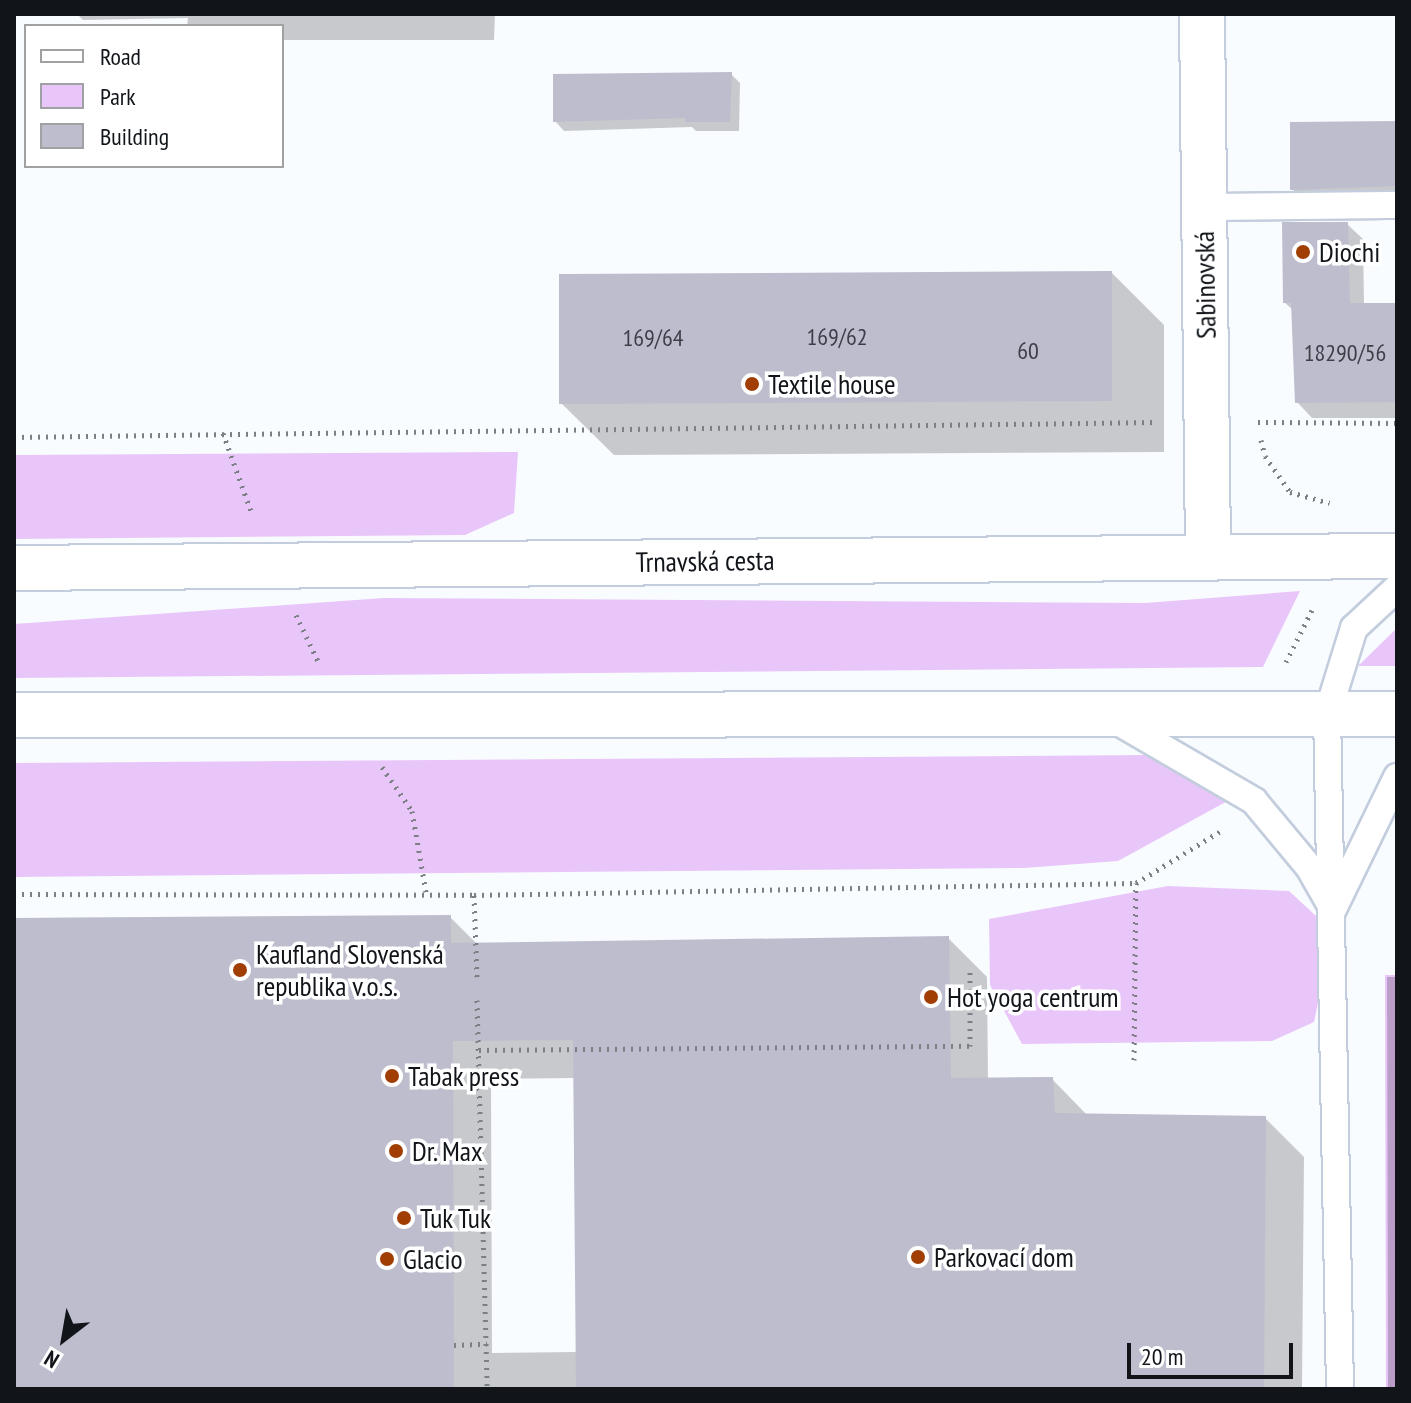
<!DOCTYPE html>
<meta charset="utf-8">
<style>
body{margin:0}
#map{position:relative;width:1411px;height:1403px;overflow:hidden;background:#f9fcff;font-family:"PT Sans Narrow",sans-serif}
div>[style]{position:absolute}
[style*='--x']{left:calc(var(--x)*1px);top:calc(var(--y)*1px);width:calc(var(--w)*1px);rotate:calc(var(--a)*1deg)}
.green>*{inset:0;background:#e9c6f9}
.shadow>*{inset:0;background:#0003}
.building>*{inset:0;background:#bdbdce}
.path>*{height:5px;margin-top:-2.5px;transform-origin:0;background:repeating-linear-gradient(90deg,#7c8084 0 2px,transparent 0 8px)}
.roads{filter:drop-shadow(2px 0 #c3cddd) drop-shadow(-2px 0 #c3cddd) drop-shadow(0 2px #c3cddd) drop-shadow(0 -2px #c3cddd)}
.service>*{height:26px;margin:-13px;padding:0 13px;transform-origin:13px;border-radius:13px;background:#fff}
.minor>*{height:44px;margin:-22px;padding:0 22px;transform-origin:22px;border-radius:22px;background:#fff}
.primary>*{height:44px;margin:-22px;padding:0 22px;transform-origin:22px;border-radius:22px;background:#fff}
.dots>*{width:22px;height:22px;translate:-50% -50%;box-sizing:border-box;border:4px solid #fff;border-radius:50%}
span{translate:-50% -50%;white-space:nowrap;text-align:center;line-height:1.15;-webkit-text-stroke:7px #fff;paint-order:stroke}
.number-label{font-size:24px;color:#3c3f47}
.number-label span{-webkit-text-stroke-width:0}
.poi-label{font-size:28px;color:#11151a}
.left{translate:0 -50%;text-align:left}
.street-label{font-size:28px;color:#11151a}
.frame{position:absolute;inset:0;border:16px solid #11151a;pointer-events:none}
.legend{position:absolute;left:24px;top:24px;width:260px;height:144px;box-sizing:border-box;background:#fff;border:2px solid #a0a1a3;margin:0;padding:10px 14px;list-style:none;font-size:24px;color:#11151a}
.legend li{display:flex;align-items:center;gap:16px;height:40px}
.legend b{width:40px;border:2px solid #a0a1a3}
.north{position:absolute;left:24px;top:1299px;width:80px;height:80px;-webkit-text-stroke:6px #fff;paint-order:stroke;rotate:211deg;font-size:22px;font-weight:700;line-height:32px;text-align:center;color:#11151a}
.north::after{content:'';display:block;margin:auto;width:28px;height:36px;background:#11151a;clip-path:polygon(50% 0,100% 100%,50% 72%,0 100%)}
.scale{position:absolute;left:1127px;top:1343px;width:166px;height:36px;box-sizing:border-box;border:4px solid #11151a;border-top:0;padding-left:10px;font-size:24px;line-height:28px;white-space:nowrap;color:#11151a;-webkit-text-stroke:6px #fff;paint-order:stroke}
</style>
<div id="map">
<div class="green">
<i style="clip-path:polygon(518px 452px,514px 513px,465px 535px,14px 539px,14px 455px)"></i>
<i style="clip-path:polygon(1300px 591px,1263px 667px,14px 678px,14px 624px,384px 598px,1145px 603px)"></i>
<i style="clip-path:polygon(1397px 628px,1397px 666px,1358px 666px)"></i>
<i style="clip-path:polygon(1149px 755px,1233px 798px,1118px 861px,1024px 868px,14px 877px,14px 763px)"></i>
<i style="clip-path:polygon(1168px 886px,1289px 891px,1316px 916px,1323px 979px,1314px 1022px,1272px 1041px,1022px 1044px,990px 985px,989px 919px)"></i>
<i style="clip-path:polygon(1385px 975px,1397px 975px,1397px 1389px,1386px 1389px)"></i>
</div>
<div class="shadow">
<i style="clip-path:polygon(77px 14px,495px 14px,494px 40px,282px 40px,282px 26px,187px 26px,188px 18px,83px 20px)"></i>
<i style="clip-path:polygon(731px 74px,740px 83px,739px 131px,696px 131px,692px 127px,564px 131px,555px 121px)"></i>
<i style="clip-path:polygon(1397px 123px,1397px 216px,1320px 218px,1292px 189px)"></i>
<i style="clip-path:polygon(1347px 224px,1363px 239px,1364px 305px,1397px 305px,1397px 418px,1312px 418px,1297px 402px,1294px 311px,1284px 302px)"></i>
<i style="clip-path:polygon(1112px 273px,1164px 325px,1164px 452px,614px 455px,561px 403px)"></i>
<i style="clip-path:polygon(evenodd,450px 917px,478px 945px,948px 938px,987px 977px,988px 1080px,1052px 1079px,1088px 1116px,1265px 1118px,1304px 1157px,1302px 1389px,14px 1389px,14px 918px,450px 917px,575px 1078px,577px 1352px,492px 1353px,491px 1079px,575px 1078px)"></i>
<i style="clip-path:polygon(1387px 977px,1397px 977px,1397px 1389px,1388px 1389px)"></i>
</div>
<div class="building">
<i style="clip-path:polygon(732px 72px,730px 122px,685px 122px,685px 118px,553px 122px,553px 74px)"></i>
<i style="clip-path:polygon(1397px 121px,1397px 186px,1290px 190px,1290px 122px)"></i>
<i style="clip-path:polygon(1282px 222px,1348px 222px,1350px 303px,1397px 303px,1397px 402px,1295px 403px,1291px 303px,1283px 303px)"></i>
<i style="clip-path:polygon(1112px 271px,1112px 401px,559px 404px,559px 274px)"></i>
<i style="clip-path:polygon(451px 915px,451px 943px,949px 936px,951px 1078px,1053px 1077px,1055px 1113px,1266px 1116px,1264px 1389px,576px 1389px,573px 1040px,453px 1041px,454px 1389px,14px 1389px,14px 918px)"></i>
</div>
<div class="path">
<i style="--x:1258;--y:422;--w:139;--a:0.4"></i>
<i style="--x:223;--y:433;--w:86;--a:70.3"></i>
<i style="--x:14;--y:437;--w:1143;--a:-0.75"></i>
<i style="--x:1261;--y:440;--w:16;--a:76"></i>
<i style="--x:1265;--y:456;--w:44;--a:55.2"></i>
<i style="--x:1290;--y:492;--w:41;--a:15.4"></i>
<i style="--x:296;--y:615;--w:53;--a:64.4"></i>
<i style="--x:1286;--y:662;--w:58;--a:-63.4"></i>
<i style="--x:382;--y:767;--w:53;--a:55.7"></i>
<i style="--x:412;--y:811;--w:82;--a:80.2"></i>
<i style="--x:14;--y:894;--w:460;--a:0.1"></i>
<i style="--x:474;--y:895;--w:662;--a:-1.04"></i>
<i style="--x:1136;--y:883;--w:101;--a:-31.6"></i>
<i style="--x:474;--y:895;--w:82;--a:87.9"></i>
<i style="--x:477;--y:1000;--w:389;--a:88.5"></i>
<i style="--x:479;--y:1050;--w:491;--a:-0.5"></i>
<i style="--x:970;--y:1046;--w:74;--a:-90"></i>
<i style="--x:1134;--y:1060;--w:177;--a:-89.4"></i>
<i style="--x:454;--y:1345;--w:33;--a:-2"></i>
</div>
<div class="roads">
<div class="service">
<i style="--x:1204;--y:207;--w:193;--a:-0.6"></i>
<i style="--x:1115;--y:720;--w:161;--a:30.2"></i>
<i style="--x:1254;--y:801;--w:86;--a:50.2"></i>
<i style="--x:1309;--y:867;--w:48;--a:60.3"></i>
<i style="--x:1333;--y:909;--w:147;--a:-64.1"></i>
<i style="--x:1340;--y:1389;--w:674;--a:-91.1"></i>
<i style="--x:1327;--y:715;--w:91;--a:-72.8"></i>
<i style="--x:1354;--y:628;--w:59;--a:-42.9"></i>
</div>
<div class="minor">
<i style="--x:1202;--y:14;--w:541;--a:89.36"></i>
</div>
<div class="primary">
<i style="--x:14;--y:568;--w:1383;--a:-0.5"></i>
<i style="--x:14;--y:715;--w:1383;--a:-0.04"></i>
</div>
</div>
<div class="dots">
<i style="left:1303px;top:252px;background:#a13e03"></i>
<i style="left:752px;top:384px;background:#a13e03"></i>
<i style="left:240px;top:970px;background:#a13e03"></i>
<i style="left:931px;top:997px;background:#a13e03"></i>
<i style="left:392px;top:1076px;background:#a13e03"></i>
<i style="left:396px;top:1151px;background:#a13e03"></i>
<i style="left:404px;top:1218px;background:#a13e03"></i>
<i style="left:918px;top:1257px;background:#a13e03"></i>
<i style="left:387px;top:1259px;background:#a13e03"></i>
</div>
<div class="number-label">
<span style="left:837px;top:337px">169/62</span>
<span style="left:653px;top:338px">169/64</span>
<span style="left:1028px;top:351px">60</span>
<span style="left:1345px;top:353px">18290/56</span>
</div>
<div class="poi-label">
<span class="left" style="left:1319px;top:252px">Diochi</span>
<span class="left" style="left:768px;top:384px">Textile house</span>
<span class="left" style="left:256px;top:970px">Kaufland Slovenská<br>republika v.o.s.</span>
<span class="left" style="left:947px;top:997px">Hot yoga centrum</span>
<span class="left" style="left:408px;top:1076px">Tabak press</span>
<span class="left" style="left:412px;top:1151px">Dr. Max</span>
<span class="left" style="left:420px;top:1218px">Tuk Tuk</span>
<span class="left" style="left:934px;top:1257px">Parkovací dom</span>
<span class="left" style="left:403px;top:1259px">Glacio</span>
</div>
<div class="street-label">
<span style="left:1205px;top:285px;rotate:-91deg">Sabinovská</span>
<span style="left:705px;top:561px;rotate:-1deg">Trnavská cesta</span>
</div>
<div class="frame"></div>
<ul class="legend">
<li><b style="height:10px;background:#fff"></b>Road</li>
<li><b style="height:22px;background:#e9c6f9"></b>Park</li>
<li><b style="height:22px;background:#bdbdce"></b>Building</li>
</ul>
<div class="north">N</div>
<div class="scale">20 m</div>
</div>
